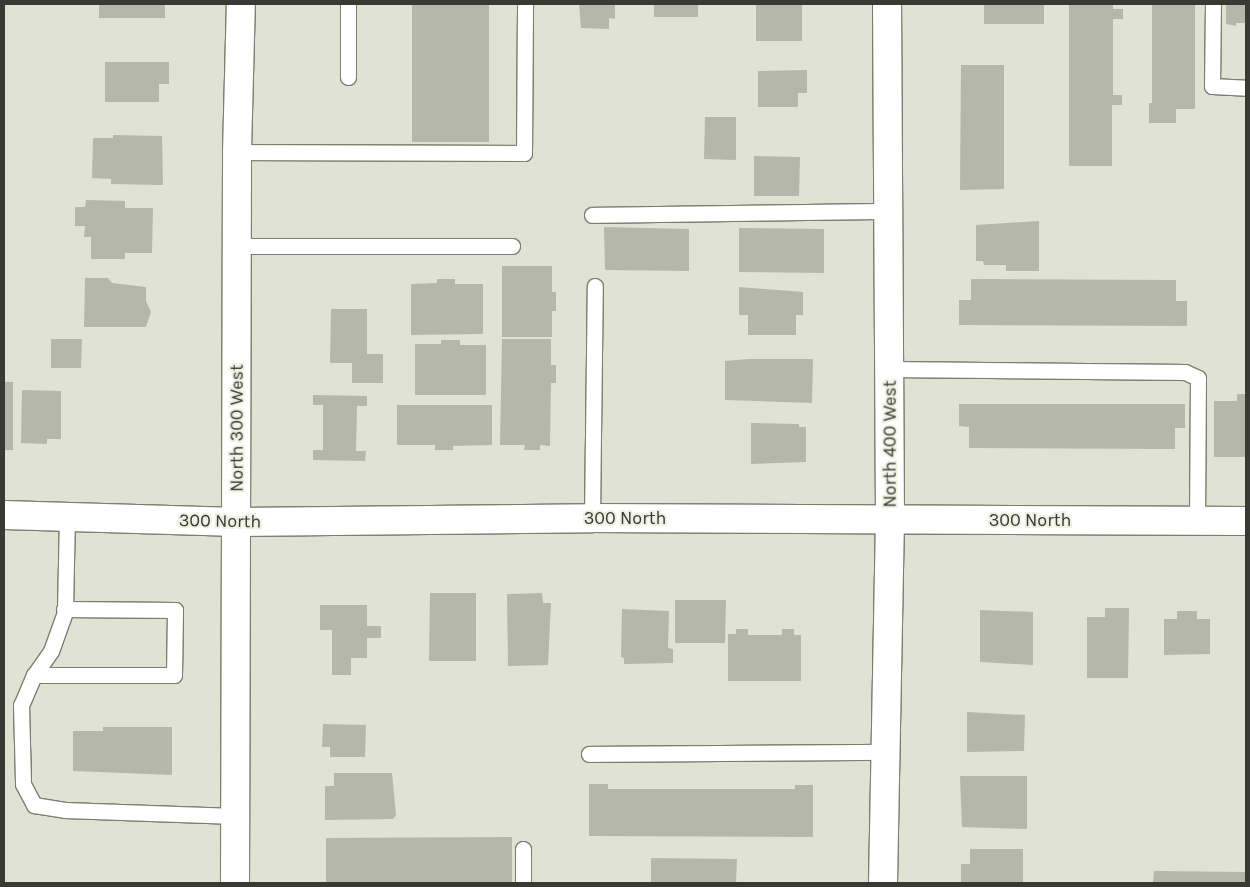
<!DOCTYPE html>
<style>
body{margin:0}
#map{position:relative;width:1250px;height:887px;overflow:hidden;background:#e0e2d3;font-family:Karla,sans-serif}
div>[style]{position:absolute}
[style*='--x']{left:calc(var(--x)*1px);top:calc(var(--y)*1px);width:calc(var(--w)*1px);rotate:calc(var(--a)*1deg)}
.building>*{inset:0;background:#b5b7a8}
.roads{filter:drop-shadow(1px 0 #7c7e70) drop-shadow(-1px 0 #7c7e70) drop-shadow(0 1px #7c7e70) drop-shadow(0 -1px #7c7e70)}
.lane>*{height:15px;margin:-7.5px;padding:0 7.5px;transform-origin:7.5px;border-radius:7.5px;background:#fff}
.street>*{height:28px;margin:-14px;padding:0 14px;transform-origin:14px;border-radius:14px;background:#fff}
span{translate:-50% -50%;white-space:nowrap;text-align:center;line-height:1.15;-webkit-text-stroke:4px #edefe0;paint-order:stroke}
.street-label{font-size:18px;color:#393a34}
.frame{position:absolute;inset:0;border:5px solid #393a34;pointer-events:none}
</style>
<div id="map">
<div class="building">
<i style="clip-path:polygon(99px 4px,165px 4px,165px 18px,99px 18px)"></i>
<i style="clip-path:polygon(412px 4px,489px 4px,489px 142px,412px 142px)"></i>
<i style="clip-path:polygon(579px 4px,615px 4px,615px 19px,609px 18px,609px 29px,581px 28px)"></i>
<i style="clip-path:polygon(654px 4px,698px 4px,698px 17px,654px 17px)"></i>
<i style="clip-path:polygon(756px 4px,802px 4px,802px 41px,756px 41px)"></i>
<i style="clip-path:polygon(984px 4px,1044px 4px,1044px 24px,984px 24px)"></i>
<i style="clip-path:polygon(1069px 4px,1113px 4px,1113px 9px,1123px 9px,1123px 19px,1113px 19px,1113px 95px,1122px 95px,1122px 105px,1112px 105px,1112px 166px,1069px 166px)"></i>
<i style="clip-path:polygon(1152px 4px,1195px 4px,1195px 109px,1176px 109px,1176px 123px,1149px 123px,1149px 103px,1152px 103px)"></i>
<i style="clip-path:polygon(1226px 4px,1246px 4px,1246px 23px,1236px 23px,1236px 26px,1226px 24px)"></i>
<i style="clip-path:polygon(105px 62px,169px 62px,169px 84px,159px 84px,159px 102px,105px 102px)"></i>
<i style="clip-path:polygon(961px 65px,1004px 65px,1004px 189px,960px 190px)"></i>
<i style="clip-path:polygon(807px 70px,807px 93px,798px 93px,798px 107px,758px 107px,758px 71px)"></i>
<i style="clip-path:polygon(705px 117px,736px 117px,736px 160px,704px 159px)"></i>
<i style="clip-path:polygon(113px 135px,162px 136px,163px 185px,111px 184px,111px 179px,92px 178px,93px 138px,113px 138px)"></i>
<i style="clip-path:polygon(754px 156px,800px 157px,799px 196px,754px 196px)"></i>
<i style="clip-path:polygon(86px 200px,125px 201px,125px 208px,153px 208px,152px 253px,125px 253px,125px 259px,91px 259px,91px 237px,84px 237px,85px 226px,75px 226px,75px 207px,85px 207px)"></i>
<i style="clip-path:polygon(1039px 221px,1039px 271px,1006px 271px,1006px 265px,984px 265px,983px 261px,976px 261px,976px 225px)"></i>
<i style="clip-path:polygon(604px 227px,689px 229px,689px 271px,605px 270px)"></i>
<i style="clip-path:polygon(739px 228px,824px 229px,824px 273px,739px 272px)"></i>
<i style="clip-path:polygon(502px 266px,552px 266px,552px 292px,556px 292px,556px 311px,552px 311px,552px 337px,502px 337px)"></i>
<i style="clip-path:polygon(85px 278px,108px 278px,112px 283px,146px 287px,146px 301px,151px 312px,146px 327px,84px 327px)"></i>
<i style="clip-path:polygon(437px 279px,455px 279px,455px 284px,483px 284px,483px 334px,411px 335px,411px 284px,437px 283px)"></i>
<i style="clip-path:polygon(971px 279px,1176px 280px,1176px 301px,1187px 301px,1187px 326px,959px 325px,959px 300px,971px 300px)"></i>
<i style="clip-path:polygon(739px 287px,803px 292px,803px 315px,796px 315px,796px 335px,748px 335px,748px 315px,739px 315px)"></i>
<i style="clip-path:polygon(331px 309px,367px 309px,367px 354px,383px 354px,383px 383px,352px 383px,352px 363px,330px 363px)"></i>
<i style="clip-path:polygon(51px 339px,82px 339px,81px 368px,51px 368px)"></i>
<i style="clip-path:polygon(502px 339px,551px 339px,551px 365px,556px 365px,556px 383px,551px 383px,550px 446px,540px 445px,540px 450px,524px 450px,525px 445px,500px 445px)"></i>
<i style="clip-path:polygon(441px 340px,460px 340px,460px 345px,486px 345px,486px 395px,415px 395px,415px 344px,441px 344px)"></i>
<i style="clip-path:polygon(748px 359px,813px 359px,812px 403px,725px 400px,725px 361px)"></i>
<i style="clip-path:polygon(4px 382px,13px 382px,13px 450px,4px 450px)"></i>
<i style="clip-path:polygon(22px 390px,61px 391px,61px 439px,47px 439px,47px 444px,21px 443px)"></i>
<i style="clip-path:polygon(1237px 394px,1246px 394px,1246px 457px,1214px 457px,1214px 401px,1237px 401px)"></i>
<i style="clip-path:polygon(313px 395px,367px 396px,367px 406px,357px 406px,356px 451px,366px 451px,365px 461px,313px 460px,313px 450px,323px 450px,323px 405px,313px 405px)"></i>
<i style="clip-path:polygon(959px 404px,1185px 404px,1185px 428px,1175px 428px,1175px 449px,969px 448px,969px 427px,959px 426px)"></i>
<i style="clip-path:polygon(397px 405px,492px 405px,492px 445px,453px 446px,453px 450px,435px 450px,435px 445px,397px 445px)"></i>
<i style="clip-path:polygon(751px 423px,799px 424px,799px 427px,806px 427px,806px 462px,751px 464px)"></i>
<i style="clip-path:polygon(430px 593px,476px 593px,476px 661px,429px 661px)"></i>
<i style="clip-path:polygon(542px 593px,543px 603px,551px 603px,548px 665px,508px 666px,507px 594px)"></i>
<i style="clip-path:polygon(675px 600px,726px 600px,725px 643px,675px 643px)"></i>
<i style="clip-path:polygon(320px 605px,367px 605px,367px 626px,381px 626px,381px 638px,367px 638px,367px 658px,351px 658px,351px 675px,332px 675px,332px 630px,320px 630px)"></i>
<i style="clip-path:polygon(1105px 608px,1129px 608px,1128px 678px,1087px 678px,1087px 617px,1105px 617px)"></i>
<i style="clip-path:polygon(622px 609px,669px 611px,668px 648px,673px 649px,673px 663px,624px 664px,624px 658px,621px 657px)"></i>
<i style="clip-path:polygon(980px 610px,1033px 612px,1033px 665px,980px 662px)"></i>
<i style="clip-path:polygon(1177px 611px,1197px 611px,1197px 619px,1210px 619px,1210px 654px,1164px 655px,1164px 619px,1177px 619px)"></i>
<i style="clip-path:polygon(736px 629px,748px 629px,748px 635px,782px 635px,782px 629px,794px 629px,794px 635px,801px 635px,801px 681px,728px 681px,728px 634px,736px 634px)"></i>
<i style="clip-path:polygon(967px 712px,1025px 715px,1024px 751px,967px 752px)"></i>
<i style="clip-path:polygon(323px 724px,366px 725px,365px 757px,330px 757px,330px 747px,322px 747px)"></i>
<i style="clip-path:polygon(103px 727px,172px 727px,172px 775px,73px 771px,73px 731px,103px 731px)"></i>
<i style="clip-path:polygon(334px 773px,392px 773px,396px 815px,393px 819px,325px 820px,325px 786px,334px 786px)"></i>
<i style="clip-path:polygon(960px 776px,1027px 776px,1027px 829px,962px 827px)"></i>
<i style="clip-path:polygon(589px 784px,608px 784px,608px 789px,795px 789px,795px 785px,813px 785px,813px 837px,589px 836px)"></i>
<i style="clip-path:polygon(512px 837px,512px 883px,326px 883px,326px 838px)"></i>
<i style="clip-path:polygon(970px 849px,1023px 849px,1023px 883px,961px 883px,961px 864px,970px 864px)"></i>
<i style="clip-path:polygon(651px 858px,737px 859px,736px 883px,651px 883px)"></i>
<i style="clip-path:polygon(1154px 871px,1246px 872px,1246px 883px,1153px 883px)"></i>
</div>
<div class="roads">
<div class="lane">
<i style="--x:348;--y:4;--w:73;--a:90"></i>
<i style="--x:1213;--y:4;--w:82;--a:90.7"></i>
<i style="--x:1212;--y:86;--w:34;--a:3"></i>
<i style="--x:237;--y:152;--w:287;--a:0.2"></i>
<i style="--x:524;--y:153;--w:149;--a:-89.6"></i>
<i style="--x:592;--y:215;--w:297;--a:-0.8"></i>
<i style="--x:237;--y:246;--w:275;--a:0"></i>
<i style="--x:889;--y:369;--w:296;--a:0.6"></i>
<i style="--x:1185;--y:372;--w:14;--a:25"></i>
<i style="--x:1198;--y:378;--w:143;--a:90.4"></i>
<i style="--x:67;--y:515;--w:97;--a:91.2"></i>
<i style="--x:65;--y:612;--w:41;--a:109.7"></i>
<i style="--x:51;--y:651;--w:29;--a:125"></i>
<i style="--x:34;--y:675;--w:33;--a:113"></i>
<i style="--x:21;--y:705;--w:79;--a:88.5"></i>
<i style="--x:23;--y:784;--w:24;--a:62"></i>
<i style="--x:34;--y:805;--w:31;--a:9"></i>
<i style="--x:65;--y:810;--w:170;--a:2"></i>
<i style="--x:592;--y:518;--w:232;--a:-89.3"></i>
<i style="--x:34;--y:675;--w:140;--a:0"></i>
<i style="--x:174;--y:675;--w:65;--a:-89.1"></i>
<i style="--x:175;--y:610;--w:111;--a:-179.5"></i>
<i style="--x:589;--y:754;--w:297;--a:-0.4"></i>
<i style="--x:523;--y:883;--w:34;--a:-90"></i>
</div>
<div class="street">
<i style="--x:4;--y:515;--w:233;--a:1.7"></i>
<i style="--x:237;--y:522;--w:355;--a:-0.6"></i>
<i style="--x:592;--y:518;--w:654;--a:0.26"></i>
<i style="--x:235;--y:883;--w:731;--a:-89.84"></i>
<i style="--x:237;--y:152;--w:148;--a:-88.5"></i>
<i style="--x:883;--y:883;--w:363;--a:-88.9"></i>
<i style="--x:890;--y:520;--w:516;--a:-90.33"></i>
</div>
</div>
<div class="street-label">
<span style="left:237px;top:428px;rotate:-90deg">North 300 West</span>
<span style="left:890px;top:444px;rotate:-90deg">North 400 West</span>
<span style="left:625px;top:518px">300 North</span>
<span style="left:1030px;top:520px">300 North</span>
<span style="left:220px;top:521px;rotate:1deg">300 North</span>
</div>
<div class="frame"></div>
</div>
